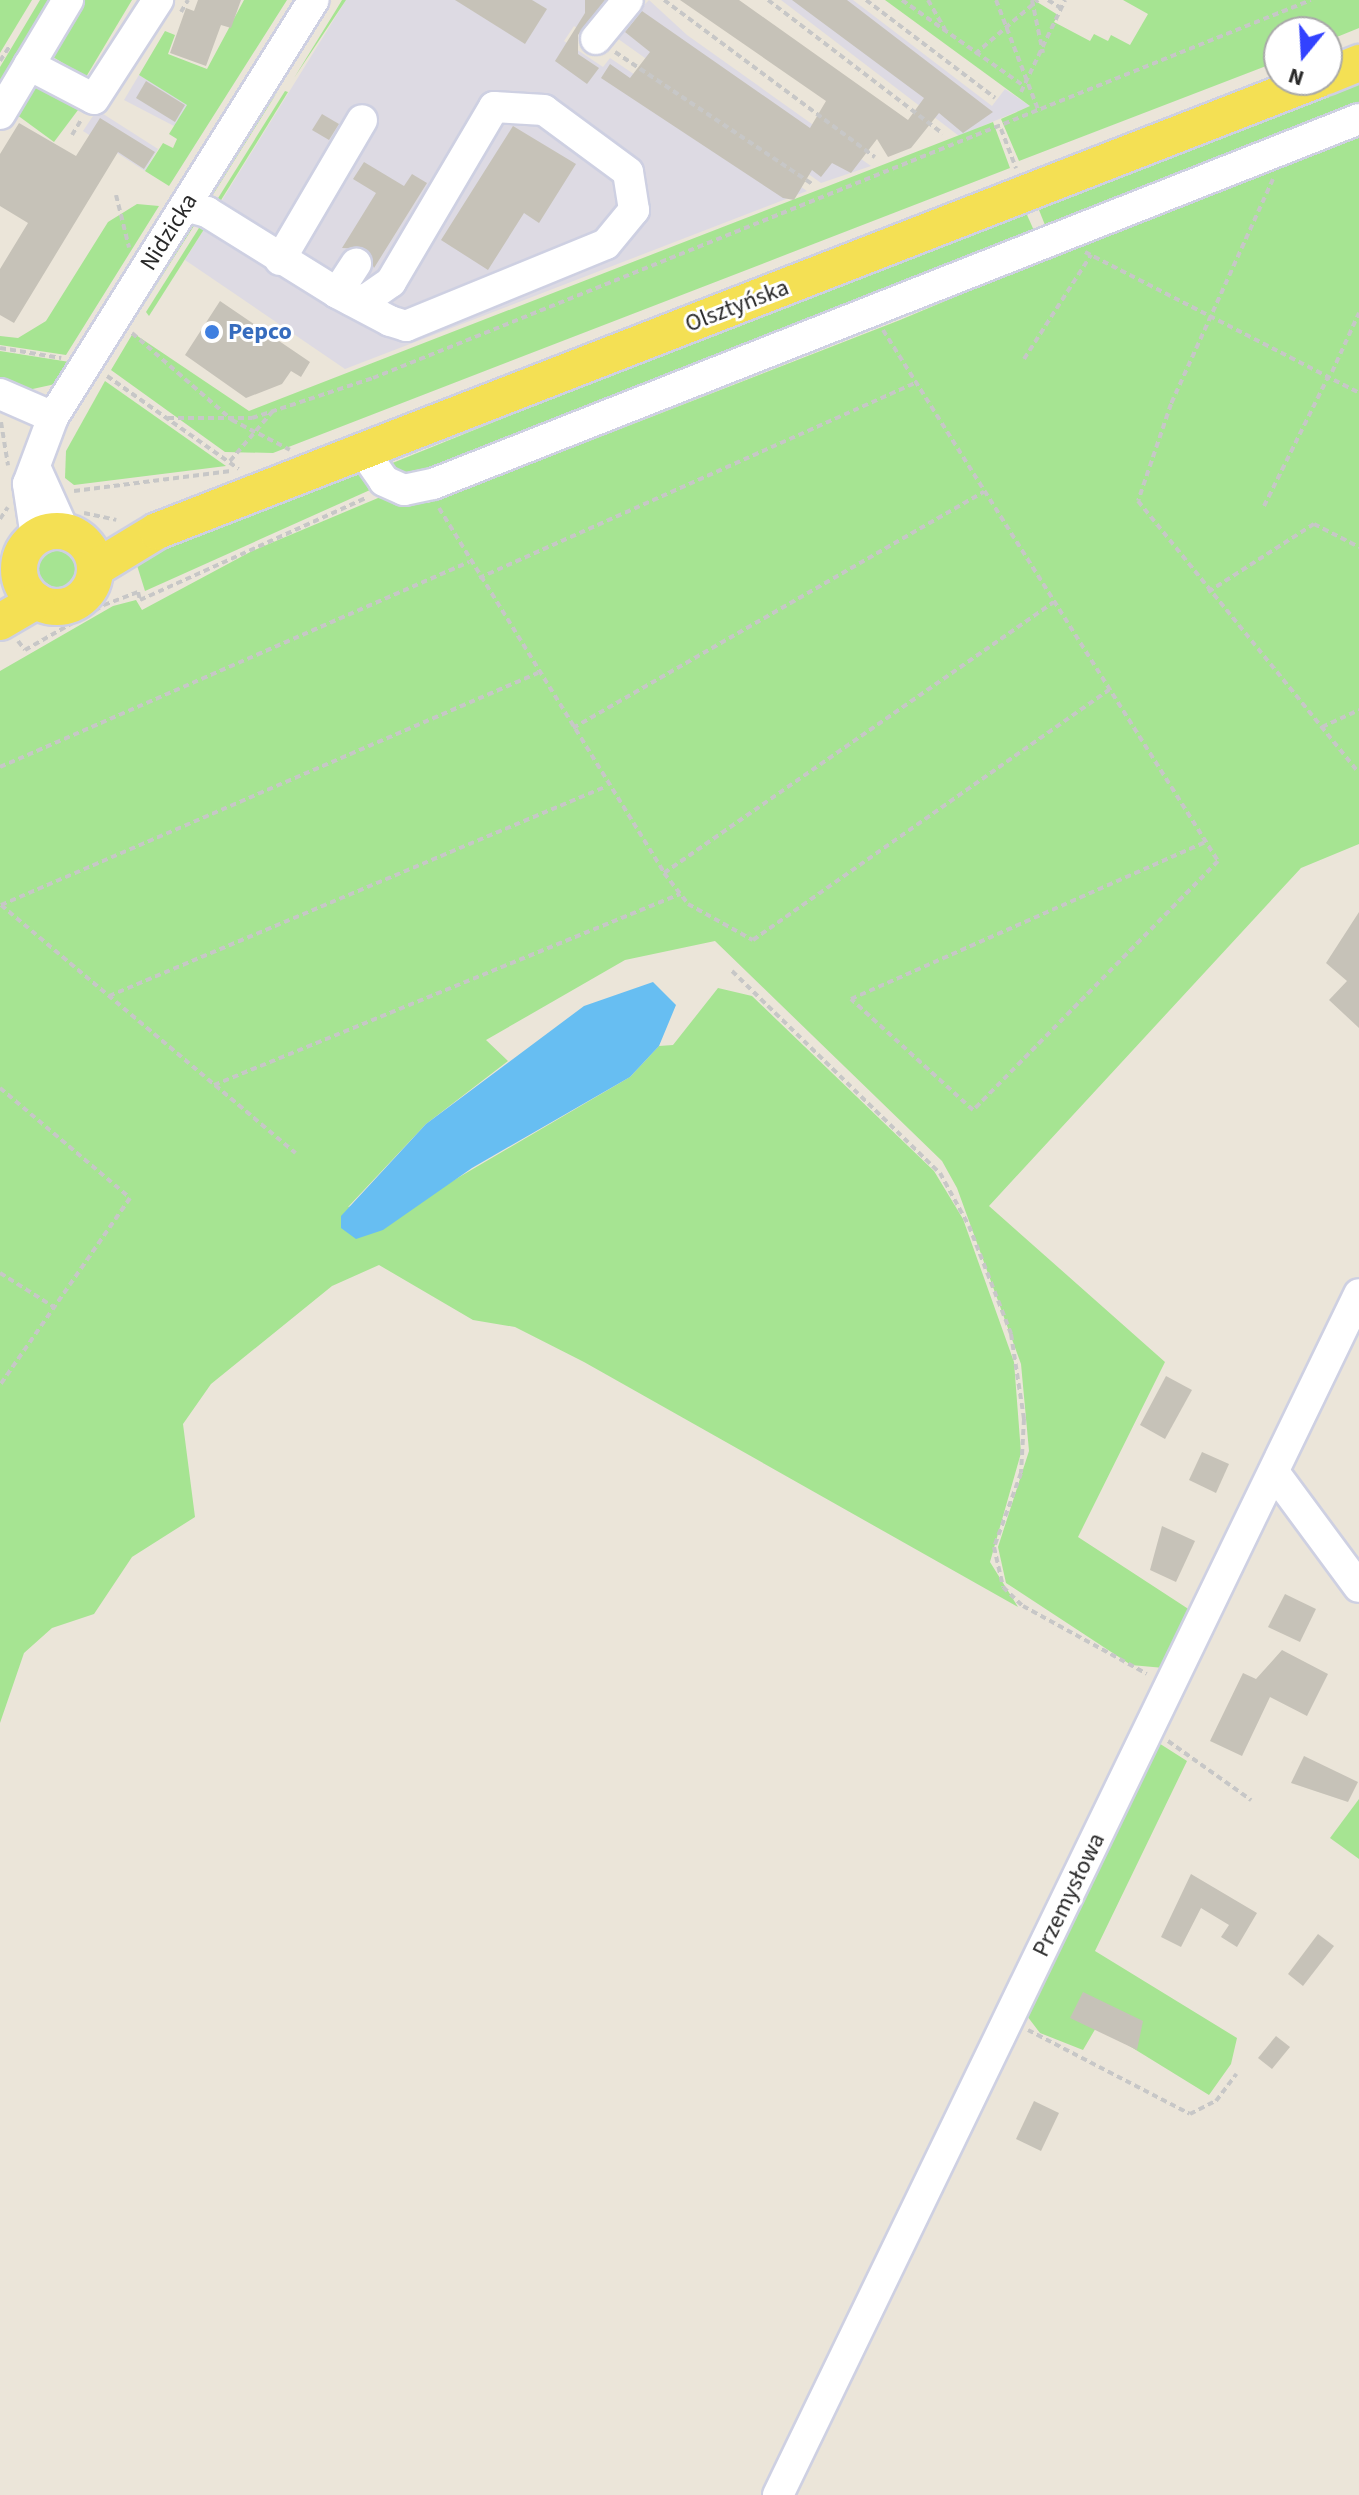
<!DOCTYPE html>
<meta charset="utf-8">
<style>
body{margin:0}
#map{position:relative;width:1359px;height:2495px;overflow:hidden;background:#ebe5d9;font-family:"Source Sans 3",sans-serif}
div>[style]{position:absolute}
[style*='--x']{left:calc(var(--x)*1px);top:calc(var(--y)*1px);width:calc(var(--w)*1px);rotate:calc(var(--a)*1deg)}
.industrial>*{inset:0;background:#dddae3}
.green>*{inset:0;background:#a6e492}
.round{border-radius:50%}
.water>*{inset:0;background:#67bef2}
.building>*{inset:0;background:#c6c2b8}
.path>*{height:4px;margin-top:-2px;transform-origin:0;background:repeating-linear-gradient(90deg,#c7c7c7 0 6px,transparent 0 10px)}
.roads{filter:drop-shadow(2px 0 #ced0e2) drop-shadow(-2px 0 #ced0e2) drop-shadow(0 2px #ced0e2) drop-shadow(0 -2px #ced0e2)}
.minor>*{height:30px;margin:-15px;padding:0 15px;transform-origin:15px;border-radius:15px;background:#fff}
.major>*{height:36px;margin:-18px;padding:0 18px;transform-origin:18px;border-radius:18px;background:#f4e054}
.major>.ring{margin:-18px;padding:0;box-sizing:content-box;background:none;border:36px solid #f4e054;border-radius:50%}
.dots>*{width:22px;height:22px;translate:-50% -50%;box-sizing:border-box;border:4px solid #fff;border-radius:50%}
span{translate:-50% -50%;white-space:nowrap;text-align:center;line-height:1.15;-webkit-text-stroke:6px #fff;paint-order:stroke}
.street-label{font-size:24px;color:#282828}
.shop-label{font-size:24px;color:#366cbe;font-weight:700}
.left{translate:0 -50%;text-align:left}
.north{position:absolute;left:1263px;top:16px;width:80px;height:80px;box-sizing:border-box;background:#fff;border:2px solid #a9a9a9;border-radius:50%;rotate:198deg;font-size:22px;font-weight:700;line-height:32px;text-align:center;color:#282828}
.north::after{content:'';display:block;margin:auto;width:28px;height:36px;background:#3242ff;clip-path:polygon(50% 0,100% 100%,50% 72%,0 100%)}
</style>
<div id="map">
<div class="industrial">
<i style="clip-path:polygon(346px 0,619px 0,593px 39px,574px 26px,564px 41px,603px 67px,610px 58px,807px 191px,345px 369px,185px 260px)"></i>
<i style="clip-path:polygon(649px 0,687px 35px,871px 166px,821px 183px,614px 36px)"></i>
<i style="clip-path:polygon(781px 0,853px 0,992px 106px,1005px 89px,1030px 106px,959px 136px)"></i>
<i style="clip-path:polygon(139px 75px,188px 105px,174px 126px,124px 100px)"></i>
<i style="clip-path:polygon(97px 110px,158px 149px,145px 171px,83px 131px)"></i>
</div>
<div class="green">
<i style="clip-path:polygon(0 0,32px 0,0 53px)"></i>
<i style="clip-path:polygon(40px 0,58px 0,0 98px,0 67px)"></i>
<i style="clip-path:polygon(80px 0,132px 0,86px 77px,48px 54px)"></i>
<i style="clip-path:polygon(244px 0,287px 0,169px 186px,145px 171px,163px 143px,173px 148px,177px 139px,169px 134px,187px 105px,139px 75px,165px 31px,175px 35px,168px 54px,207px 69px)"></i>
<i style="clip-path:polygon(342px 0,346px 0,294px 78px,336px 10px)"></i>
<i style="clip-path:polygon(885px 0,1034px 0,1058px 15px,1054px 22px,1090px 41px,1094px 34px,1108px 41px,1111px 35px,1130px 45px,1148px 14px,1123px 0,1359px 0,1359px 28px,1327px 41px,1327px 32px,1279px 32px,1279px 61px,1019px 161px,1001px 119px,1030px 106px)"></i>
<i style="clip-path:polygon(1359px 77px,1359px 115px,1047px 230px,1037px 205px)"></i>
<i style="clip-path:polygon(46px 84px,78px 110px,54px 142px,13px 112px,32px 85px)"></i>
<i style="clip-path:polygon(278px 91px,209px 201px,208px 195px)"></i>
<i style="clip-path:polygon(285px 91px,288px 92px,218px 205px,215px 203px)"></i>
<i style="clip-path:polygon(993px 122px,1010px 168px,273px 453px,225px 452px,111px 370px,133px 333px,249px 411px)"></i>
<i style="clip-path:polygon(1359px 127px,1359px 844px,1301px 868px,989px 1206px,1165px 1362px,1078px 1537px,1193px 1612px,1164px 1668px,1131px 1665px,1006px 1583px,998px 1547px,1029px 1451px,1021px 1364px,957px 1188px,942px 1161px,715px 941px,625px 960px,486px 1040px,508px 1061px,426px 1124px,348px 1207px,449px 1183px,630px 1077px,659px 1046px,673px 1045px,718px 988px,752px 996px,934px 1171px,963px 1219px,1014px 1362px,1021px 1453px,990px 1562px,1018px 1607px,584px 1362px,515px 1327px,473px 1320px,379px 1265px,332px 1286px,211px 1384px,183px 1424px,195px 1517px,132px 1557px,94px 1614px,52px 1628px,24px 1653px,0 1723px,0 671px,113px 606px,136px 600px,142px 610px,252px 551px,378px 498px,428px 503px,448px 496px,900px 320px)"></i>
<i style="clip-path:polygon(137px 204px,159px 206px,66px 355px,0 345px,0 336px,18px 338px,46px 321px,108px 222px)"></i>
<i style="clip-path:polygon(1024px 208px,1035px 233px,415px 481px,385px 466px)"></i>
<i style="clip-path:polygon(204px 220px,208px 223px,149px 316px,146px 312px)"></i>
<i style="clip-path:polygon(197px 221px,143px 306px,188px 225px)"></i>
<i style="clip-path:polygon(0 351px,76px 363px,60px 383px,28px 390px,0 382px)"></i>
<i style="clip-path:polygon(105px 381px,226px 466px,74px 485px,65px 478px,66px 451px)"></i>
<i style="clip-path:polygon(356px 471px,372px 482px,370px 490px,145px 591px,135px 559px)"></i>
<i class="round" style="left:33px;top:544px;width:48px;height:48px"></i>
<i style="clip-path:polygon(1154px 1740px,1187px 1761px,1095px 1951px,1237px 2038px,1231px 2064px,1209px 2095px,1097px 2026px,1083px 2050px,1040px 2033px,1024px 2012px)"></i>
<i style="clip-path:polygon(1359px 1799px,1359px 1859px,1330px 1838px)"></i>
</div>
<div class="water">
<i style="clip-path:polygon(653px 982px,676px 1005px,659px 1046px,630px 1077px,472px 1168px,383px 1230px,356px 1239px,341px 1228px,341px 1216px,426px 1124px,584px 1006px)"></i>
</div>
<div class="building">
<i style="clip-path:polygon(198px 0,241px 0,231px 28px,221px 25px,206px 66px,170px 53px,186px 8px,194px 11px)"></i>
<i style="clip-path:polygon(455px 0,532px 0,547px 9px,525px 44px)"></i>
<i style="clip-path:polygon(585px 0,605px 0,578px 35px,578px 54px,599px 68px,587px 84px,555px 61px,585px 13px)"></i>
<i style="clip-path:polygon(680px 0,739px 0,908px 120px,924px 98px,792px 0,847px 0,993px 112px,963px 133px,939px 113px,911px 148px,888px 157px,877px 139px,851px 173px,832px 163px,821px 177px,812px 170px,794px 200px,783px 198px,601px 78px,610px 64px,630px 78px,650px 52px,625px 32px,642px 11px,810px 128px,826px 101px)"></i>
<i style="clip-path:polygon(146px 81px,185px 105px,175px 122px,136px 98px)"></i>
<i style="clip-path:polygon(322px 114px,339px 124px,329px 140px,312px 130px)"></i>
<i style="clip-path:polygon(100px 118px,155px 152px,144px 169px,118px 152px,14px 323px,0 315px,0 269px,28px 223px,0 206px,0 154px,19px 123px,76px 156px)"></i>
<i style="clip-path:polygon(513px 126px,576px 164px,539px 223px,524px 213px,488px 270px,441px 240px)"></i>
<i style="clip-path:polygon(364px 162px,404px 186px,412px 174px,427px 183px,374px 268px,365px 249px,342px 248px,376px 193px,353px 179px)"></i>
<i style="clip-path:polygon(220px 301px,310px 362px,301px 377px,291px 371px,282px 384px,246px 398px,185px 355px)"></i>
<i style="clip-path:polygon(1359px 912px,1359px 1028px,1329px 1000px,1347px 981px,1326px 963px)"></i>
<i style="clip-path:polygon(1166px 1376px,1192px 1390px,1165px 1439px,1140px 1425px)"></i>
<i style="clip-path:polygon(1202px 1452px,1229px 1464px,1216px 1493px,1189px 1480px)"></i>
<i style="clip-path:polygon(1162px 1526px,1195px 1541px,1176px 1582px,1150px 1570px)"></i>
<i style="clip-path:polygon(1285px 1594px,1316px 1609px,1300px 1642px,1268px 1627px)"></i>
<i style="clip-path:polygon(1282px 1650px,1328px 1674px,1307px 1716px,1270px 1697px,1242px 1756px,1210px 1741px,1243px 1673px,1256px 1679px)"></i>
<i style="clip-path:polygon(1304px 1756px,1358px 1782px,1348px 1802px,1291px 1783px)"></i>
<i style="clip-path:polygon(1191px 1874px,1257px 1913px,1237px 1947px,1221px 1937px,1229px 1925px,1201px 1908px,1181px 1947px,1161px 1937px)"></i>
<i style="clip-path:polygon(1318px 1934px,1334px 1946px,1303px 1986px,1288px 1974px)"></i>
<i style="clip-path:polygon(1083px 1992px,1143px 2021px,1137px 2050px,1070px 2018px)"></i>
<i style="clip-path:polygon(1276px 2036px,1290px 2047px,1272px 2069px,1258px 2058px)"></i>
<i style="clip-path:polygon(1034px 2101px,1059px 2113px,1041px 2151px,1016px 2139px)"></i>
</div>
<div class="path">
<i style="--x:664;--y:0;--w:263;--a:36.7"></i>
<i style="--x:768;--y:0;--w:220;--a:37.4"></i>
<i style="--x:866;--y:0;--w:162;--a:37.2"></i>
<i style="--x:902;--y:0;--w:149;--a:35.2"></i>
<i style="--x:928;--y:0;--w:34;--a:60"></i>
<i style="--x:996;--y:0;--w:120;--a:69"></i>
<i style="--x:1032;--y:0;--w:54;--a:78.3"></i>
<i style="--x:1048;--y:0;--w:15;--a:32"></i>
<i style="--x:181;--y:12;--w:14;--a:-60"></i>
<i style="--x:615;--y:52;--w:237;--a:33.8"></i>
<i style="--x:975;--y:54;--w:83;--a:-40.6"></i>
<i style="--x:0;--y:61;--w:17;--a:-57"></i>
<i style="--x:1021;--y:92;--w:102;--a:-64.4"></i>
<i style="--x:1001;--y:129;--w:42;--a:69"></i>
<i style="--x:72;--y:135;--w:17;--a:-59"></i>
<i style="--x:1273;--y:179;--w:247;--a:114.4"></i>
<i style="--x:1171;--y:404;--w:102;--a:108.8"></i>
<i style="--x:1138;--y:501;--w:350;--a:50.9"></i>
<i style="--x:116;--y:195;--w:54;--a:76"></i>
<i style="--x:1085;--y:252;--w:308;--a:27.2"></i>
<i style="--x:883;--y:330;--w:628;--a:57.75"></i>
<i style="--x:1218;--y:861;--w:349;--a:134.5"></i>
<i style="--x:973;--y:1110;--w:165;--a:-137.7"></i>
<i style="--x:851;--y:999;--w:388;--a:-23.9"></i>
<i style="--x:132;--y:333;--w:133;--a:41"></i>
<i style="--x:232;--y:420;--w:65;--a:27.3"></i>
<i style="--x:0;--y:348;--w:62;--a:9.3"></i>
<i style="--x:1024;--y:359;--w:124;--a:-57.2"></i>
<i style="--x:1332;--y:372;--w:65;--a:-65.4"></i>
<i style="--x:107;--y:376;--w:161;--a:35.2"></i>
<i style="--x:168;--y:418;--w:84;--a:0"></i>
<i style="--x:252;--y:418;--w:127;--a:-18.3"></i>
<i style="--x:373;--y:378;--w:1011;--a:-21.95"></i>
<i style="--x:1;--y:422;--w:44;--a:80.8"></i>
<i style="--x:230;--y:461;--w:65;--a:-49.4"></i>
<i style="--x:74;--y:491;--w:158;--a:-7.3"></i>
<i style="--x:1264;--y:506;--w:144;--a:-63.6"></i>
<i style="--x:439;--y:508;--w:429;--a:58.3"></i>
<i style="--x:664;--y:873;--w:39;--a:52"></i>
<i style="--x:688;--y:904;--w:74;--a:29"></i>
<i style="--x:753;--y:940;--w:435;--a:-35.1"></i>
<i style="--x:84;--y:513;--w:33;--a:12"></i>
<i style="--x:0;--y:519;--w:14;--a:-56"></i>
<i style="--x:479;--y:578;--w:477;--a:-24.1"></i>
<i style="--x:1208;--y:592;--w:126;--a:-32.7"></i>
<i style="--x:1314;--y:524;--w:51;--a:27.1"></i>
<i style="--x:18;--y:641;--w:11;--a:52"></i>
<i style="--x:25;--y:650;--w:91;--a:-29.7"></i>
<i style="--x:104;--y:605;--w:36;--a:-21"></i>
<i style="--x:138;--y:592;--w:8;--a:76"></i>
<i style="--x:140;--y:600;--w:248;--a:-24.3"></i>
<i style="--x:1322;--y:727;--w:41;--a:-24.7"></i>
<i style="--x:573;--y:728;--w:474;--a:-29.9"></i>
<i style="--x:0;--y:767;--w:512;--a:-23.61"></i>
<i style="--x:664;--y:873;--w:474;--a:-34.8"></i>
<i style="--x:1;--y:905;--w:585;--a:-23.37"></i>
<i style="--x:1;--y:905;--w:385;--a:40.1"></i>
<i style="--x:732;--y:971;--w:290;--a:44.2"></i>
<i style="--x:940;--y:1173;--w:60;--a:61.3"></i>
<i style="--x:969;--y:1226;--w:116;--a:68.7"></i>
<i style="--x:1011;--y:1334;--w:86;--a:81.3"></i>
<i style="--x:1024;--y:1419;--w:54;--a:93.2"></i>
<i style="--x:1021;--y:1473;--w:79;--a:110"></i>
<i style="--x:994;--y:1547;--w:41;--a:77.3"></i>
<i style="--x:1003;--y:1587;--w:28;--a:44"></i>
<i style="--x:1023;--y:1606;--w:141;--a:28.7"></i>
<i style="--x:109;--y:996;--w:540;--a:-22.86"></i>
<i style="--x:214;--y:1085;--w:504;--a:-22.29"></i>
<i style="--x:0;--y:1088;--w:170;--a:40.2"></i>
<i style="--x:130;--y:1198;--w:228;--a:124.8"></i>
<i style="--x:0;--y:1273;--w:64;--a:32.2"></i>
<i style="--x:1168;--y:1741;--w:102;--a:35.4"></i>
<i style="--x:1028;--y:2030;--w:182;--a:27.4"></i>
<i style="--x:1190;--y:2114;--w:29;--a:-27"></i>
<i style="--x:1216;--y:2101;--w:34;--a:-53"></i>
</div>
<div class="roads">
<div class="minor">
<i style="--x:596;--y:39;--w:50;--a:-50.6"></i>
<i style="--x:29;--y:65;--w:73;--a:27.6"></i>
<i style="--x:94;--y:99;--w:118;--a:-57.1"></i>
<i style="--x:0;--y:114;--w:133;--a:-59.2"></i>
<i style="--x:185;--y:206;--w:23;--a:15"></i>
<i style="--x:207;--y:212;--w:153;--a:31.9"></i>
<i style="--x:337;--y:293;--w:60;--a:27.8"></i>
<i style="--x:390;--y:321;--w:17;--a:17"></i>
<i style="--x:406;--y:326;--w:216;--a:-22.3"></i>
<i style="--x:606;--y:244;--w:44;--a:-50.5"></i>
<i style="--x:634;--y:210;--w:38;--a:-99"></i>
<i style="--x:628;--y:172;--w:104;--a:-143.6"></i>
<i style="--x:544;--y:110;--w:50;--a:-176.6"></i>
<i style="--x:494;--y:107;--w:203;--a:120.5"></i>
<i style="--x:391;--y:282;--w:29;--a:145"></i>
<i style="--x:367;--y:299;--w:16;--a:176"></i>
<i style="--x:280;--y:260;--w:162;--a:-59.6"></i>
<i style="--x:337;--y:293;--w:35;--a:-57"></i>
<i style="--x:0;--y:394;--w:58;--a:23.5"></i>
<i style="--x:364;--y:452;--w:35;--a:55"></i>
<i style="--x:384;--y:481;--w:22;--a:24"></i>
<i style="--x:404;--y:490;--w:30;--a:-12"></i>
<i style="--x:433;--y:484;--w:995;--a:-21.51"></i>
<i style="--x:36;--y:469;--w:68;--a:65.7"></i>
<i style="--x:36;--y:537;--w:54;--a:-98.6"></i>
<i style="--x:28;--y:484;--w:72;--a:-69.5"></i>
<i style="--x:53;--y:417;--w:492;--a:-58"></i>
<i style="--x:1276;--y:1475;--w:139;--a:53.5"></i>
<i style="--x:778;--y:2495;--w:1334;--a:-64.18"></i>
</div>
<div class="major">
<i style="--x:1327;--y:76;--w:35;--a:-22"></i>
<i class="ring" style="left:19px;top:531px;width:40px;height:40px"></i>
<i style="--x:96;--y:568;--w:71;--a:-31.2"></i>
<i style="--x:157;--y:531;--w:1245;--a:-21.25"></i>
<i style="--x:0;--y:622;--w:42;--a:-30.3"></i>
</div>
</div>
<div class="dots">
<i style="left:212px;top:332px;background:#3f7fe0"></i>
</div>
<div class="street-label">
<span style="left:169px;top:232px;rotate:-58deg">Nidzicka</span>
<span style="left:737px;top:306px;rotate:-21deg">Olsztyńska</span>
<span style="left:1069px;top:1895px;rotate:-64deg">Przemysłowa</span>
</div>
<div class="shop-label">
<span class="left" style="left:228px;top:332px">Pepco</span>
</div>
<div class="north">N</div>
</div>
